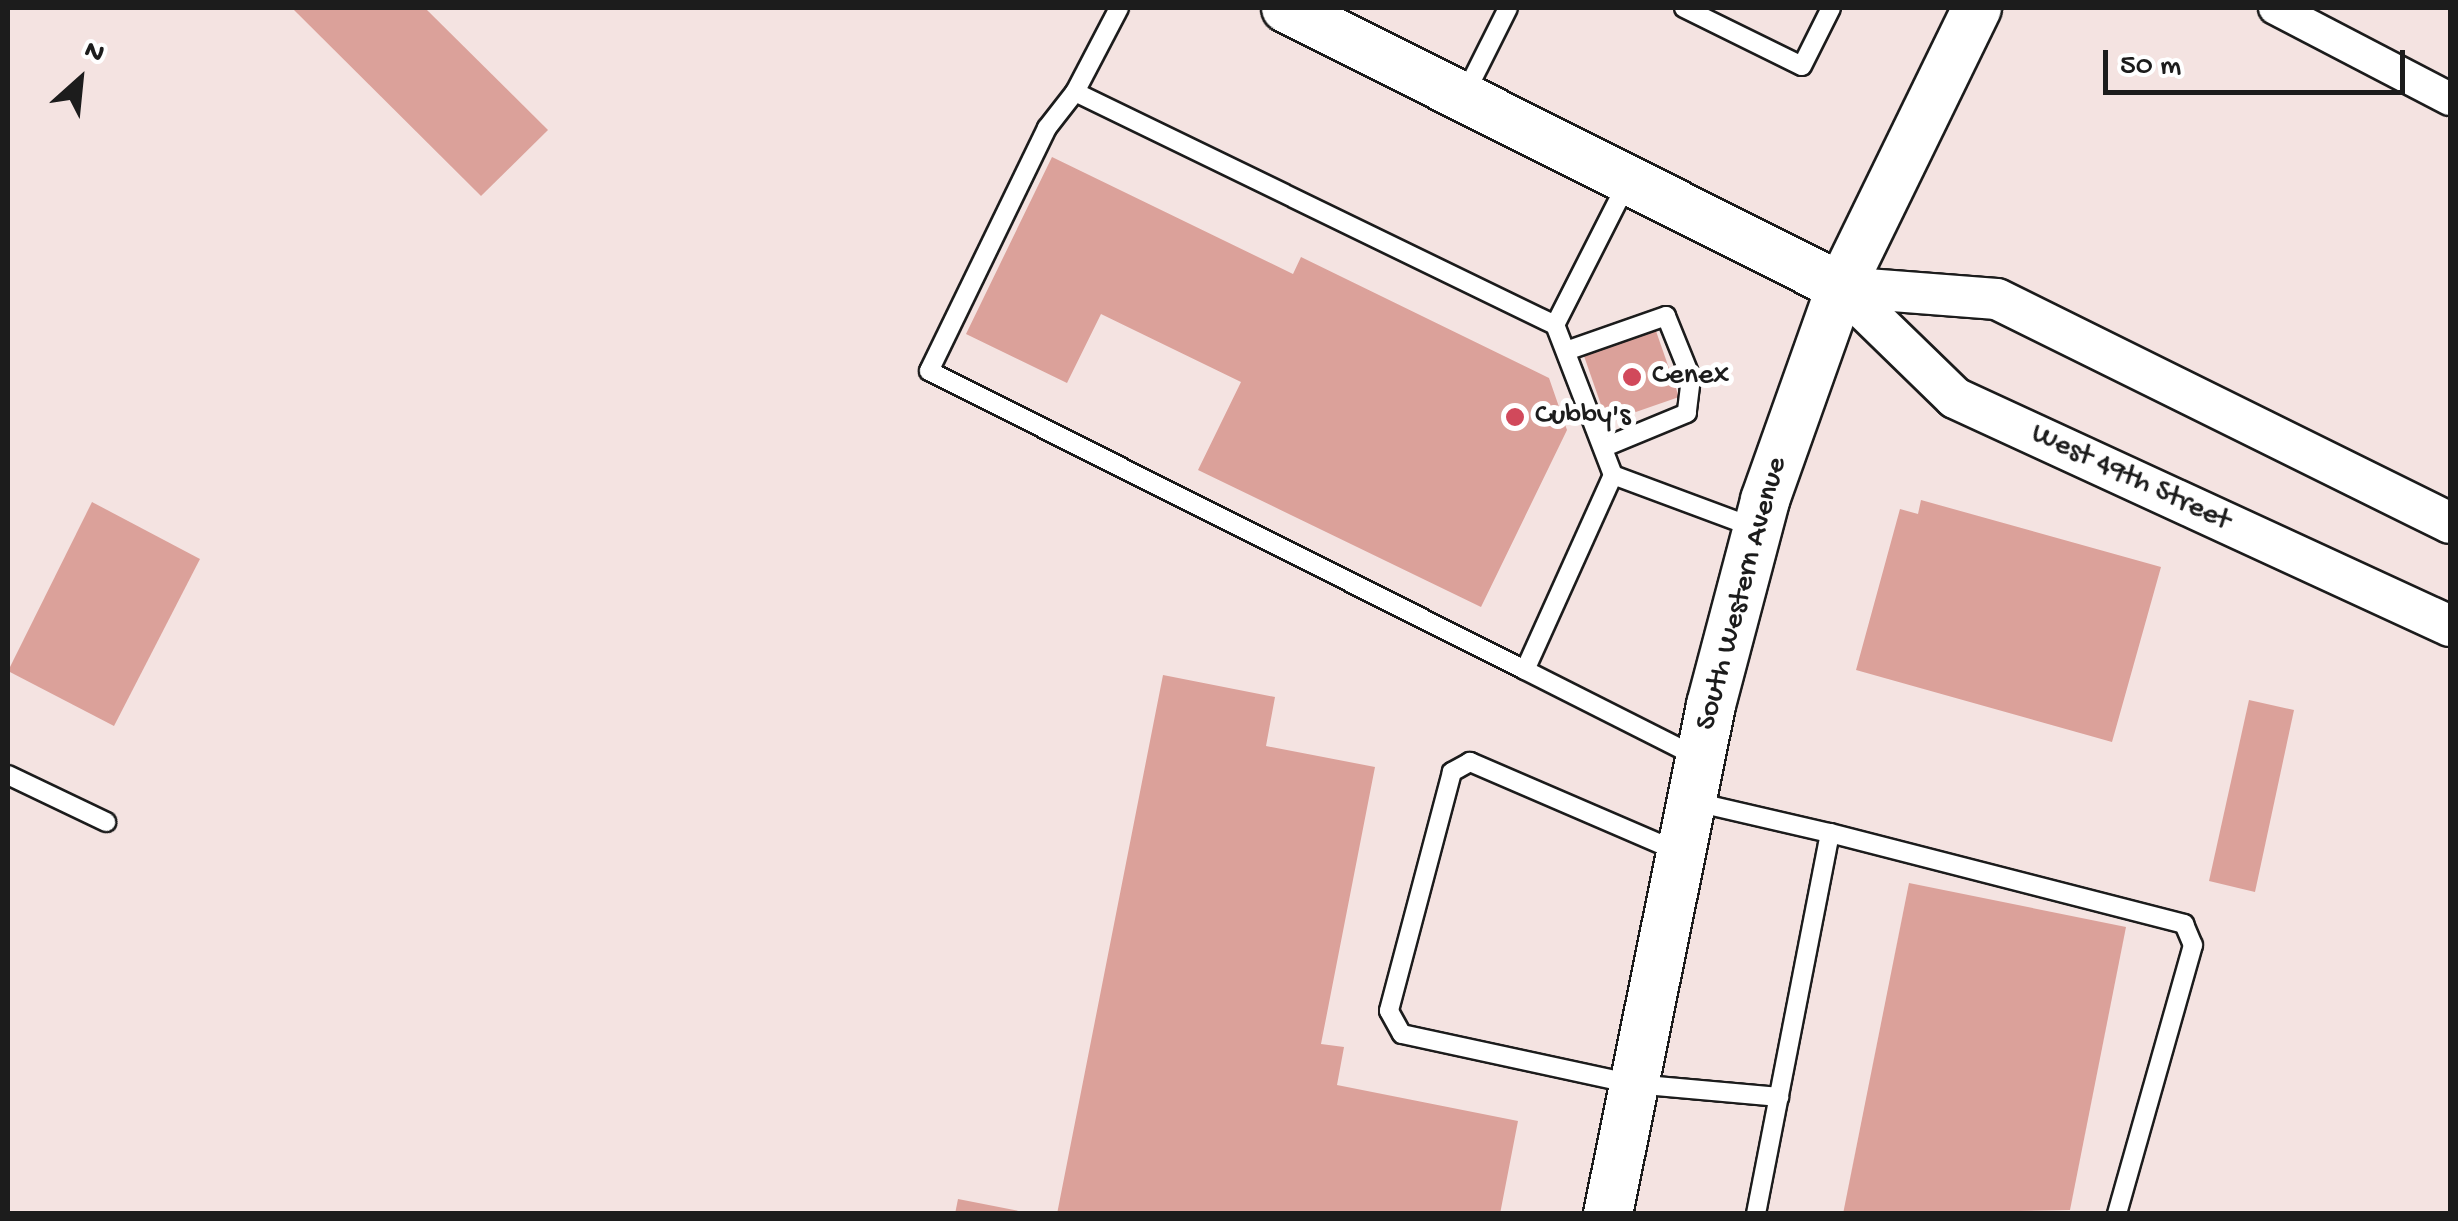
<!DOCTYPE html>
<style>
body{margin:0}
#map{position:relative;width:2458px;height:1221px;overflow:hidden;background:#f4e3e1;font-family:"Gochi Hand",sans-serif}
div>[style]{position:absolute}
[style*='--x']{left:calc(var(--x)*1px);top:calc(var(--y)*1px);width:calc(var(--w)*1px);rotate:calc(var(--a)*1deg)}
.building>*{inset:0;background:#dba19a}
.roads{filter:drop-shadow(2px 0 #1c1c1c) drop-shadow(-2px 0 #1c1c1c) drop-shadow(0 2px #1c1c1c) drop-shadow(0 -2px #1c1c1c)}
.service>*{height:18px;margin:-9px;padding:0 9px;transform-origin:9px;border-radius:9px;background:#fff}
.minor>*{height:32px;margin:-16px;padding:0 16px;transform-origin:16px;border-radius:16px;background:#fff}
.tertiary>*{height:40px;margin:-20px;padding:0 20px;transform-origin:20px;border-radius:20px;background:#fff}
.secondary>*{height:48px;margin:-24px;padding:0 24px;transform-origin:24px;border-radius:24px;background:#fff}
.dots>*{width:28px;height:28px;translate:-50% -50%;box-sizing:border-box;border:5px solid #fff;border-radius:50%}
span{translate:-50% -50%;white-space:nowrap;text-align:center;line-height:1.15;-webkit-text-stroke:10px #fff;paint-order:stroke}
.poi-label{font-size:30px;color:#1c1c1c}
.left{translate:0 -50%;text-align:left}
.street-label{font-size:30px;color:#1c1c1c}
.frame{position:absolute;inset:0;border:10px solid #1c1c1c;pointer-events:none}
.north{position:absolute;left:30px;top:30px;width:100px;height:100px;-webkit-text-stroke:8px #fff;paint-order:stroke;rotate:27deg;font-size:28px;font-weight:700;line-height:40px;text-align:center;color:#1c1c1c}
.north::after{content:'';display:block;margin:auto;width:35px;height:45px;background:#1c1c1c;clip-path:polygon(50% 0,100% 100%,50% 72%,0 100%)}
.scale{position:absolute;left:2103px;top:50px;width:302px;height:45px;box-sizing:border-box;border:5px solid #1c1c1c;border-top:0;padding-left:12px;font-size:30px;line-height:35px;white-space:nowrap;color:#1c1c1c;-webkit-text-stroke:8px #fff;paint-order:stroke}
</style>
<div id="map">
<div class="building">
<i style="clip-path:polygon(292px 8px,425px 8px,548px 130px,481px 196px)"></i>
<i style="clip-path:polygon(1052px 157px,1293px 274px,1301px 257px,1549px 378px,1567px 430px,1481px 607px,1198px 470px,1241px 382px,1101px 314px,1067px 383px,966px 334px)"></i>
<i style="clip-path:polygon(1656px 331px,1679px 397px,1607px 422px,1584px 356px)"></i>
<i style="clip-path:polygon(1921px 500px,2161px 567px,2112px 742px,1856px 670px,1900px 509px,1918px 514px)"></i>
<i style="clip-path:polygon(92px 502px,200px 559px,114px 726px,8px 671px)"></i>
<i style="clip-path:polygon(1163px 675px,1275px 697px,1266px 746px,1375px 767px,1321px 1044px,1344px 1047px,1337px 1085px,1518px 1121px,1500px 1214px,1057px 1214px)"></i>
<i style="clip-path:polygon(2249px 700px,2294px 710px,2255px 892px,2209px 881px)"></i>
<i style="clip-path:polygon(1909px 883px,2126px 927px,2070px 1210px,1843px 1214px)"></i>
<i style="clip-path:polygon(958px 1199px,1024px 1212px,1024px 1214px,955px 1214px)"></i>
</div>
<div class="roads">
<div class="service">
<i style="--x:1119;--y:8;--w:95;--a:117.6"></i>
<i style="--x:1075;--y:92;--w:534;--a:25.89"></i>
<i style="--x:1684;--y:8;--w:131;--a:26.2"></i>
<i style="--x:1802;--y:66;--w:65;--a:-63.4"></i>
<i style="--x:1075;--y:92;--w:46;--a:127.9"></i>
<i style="--x:1047;--y:128;--w:270;--a:115.9"></i>
<i style="--x:929;--y:371;--w:667;--a:26.64"></i>
<i style="--x:1464;--y:96;--w:98;--a:-63.4"></i>
<i style="--x:1566;--y:351;--w:106;--a:-19.3"></i>
<i style="--x:1666;--y:316;--w:67;--a:68"></i>
<i style="--x:1691;--y:378;--w:35;--a:97"></i>
<i style="--x:1687;--y:413;--w:89;--a:157.5"></i>
<i style="--x:1613;--y:475;--w:161;--a:-111.1"></i>
<i style="--x:1555;--y:325;--w:159;--a:-63.1"></i>
<i style="--x:1699;--y:758;--w:195;--a:-153.2"></i>
<i style="--x:1525;--y:670;--w:214;--a:-65.7"></i>
<i style="--x:1613;--y:475;--w:149;--a:20.4"></i>
<i style="--x:8;--y:775;--w:109;--a:25.6"></i>
<i style="--x:1691;--y:801;--w:143;--a:13"></i>
<i style="--x:1830;--y:833;--w:388;--a:101"></i>
<i style="--x:1830;--y:833;--w:366;--a:14.4"></i>
<i style="--x:2184;--y:924;--w:23;--a:67"></i>
<i style="--x:2193;--y:945;--w:280;--a:105.8"></i>
<i style="--x:1679;--y:852;--w:228;--a:-156.7"></i>
<i style="--x:1470;--y:762;--w:21;--a:151"></i>
<i style="--x:1452;--y:772;--w:247;--a:104.8"></i>
<i style="--x:1389;--y:1011;--w:26;--a:61"></i>
<i style="--x:1402;--y:1034;--w:237;--a:12.2"></i>
<i style="--x:1634;--y:1084;--w:146;--a:5.1"></i>
</div>
<div class="minor">
<i style="--x:2275;--y:8;--w:197;--a:27.5"></i>
</div>
<div class="tertiary">
<i style="--x:1841;--y:287;--w:159;--a:44.2"></i>
<i style="--x:1955;--y:398;--w:545;--a:24.73"></i>
<i style="--x:1841;--y:287;--w:156;--a:4.4"></i>
<i style="--x:1997;--y:299;--w:505;--a:26.31"></i>
</div>
<div class="secondary">
<i style="--x:1286;--y:8;--w:621;--a:26.69"></i>
<i style="--x:1608;--y:1214;--w:519;--a:-78.56"></i>
<i style="--x:1711;--y:705;--w:212;--a:-75.2"></i>
<i style="--x:1765;--y:500;--w:226;--a:-70.4"></i>
<i style="--x:1841;--y:287;--w:310;--a:-64"></i>
</div>
</div>
<div class="dots">
<i style="left:1632px;top:377px;background:#d1495b"></i>
<i style="left:1515px;top:417px;background:#d1495b"></i>
</div>
<div class="poi-label">
<span class="left" style="left:1652px;top:377px">Cenex</span>
<span class="left" style="left:1535px;top:417px">Cubby's</span>
</div>
<div class="street-label">
<span style="left:2130px;top:479px;rotate:25deg">West 49th Street</span>
<span style="left:1743px;top:594px;rotate:-75deg">South Western Avenue</span>
</div>
<div class="frame"></div>
<div class="north">N</div>
<div class="scale">50 m</div>
</div>
